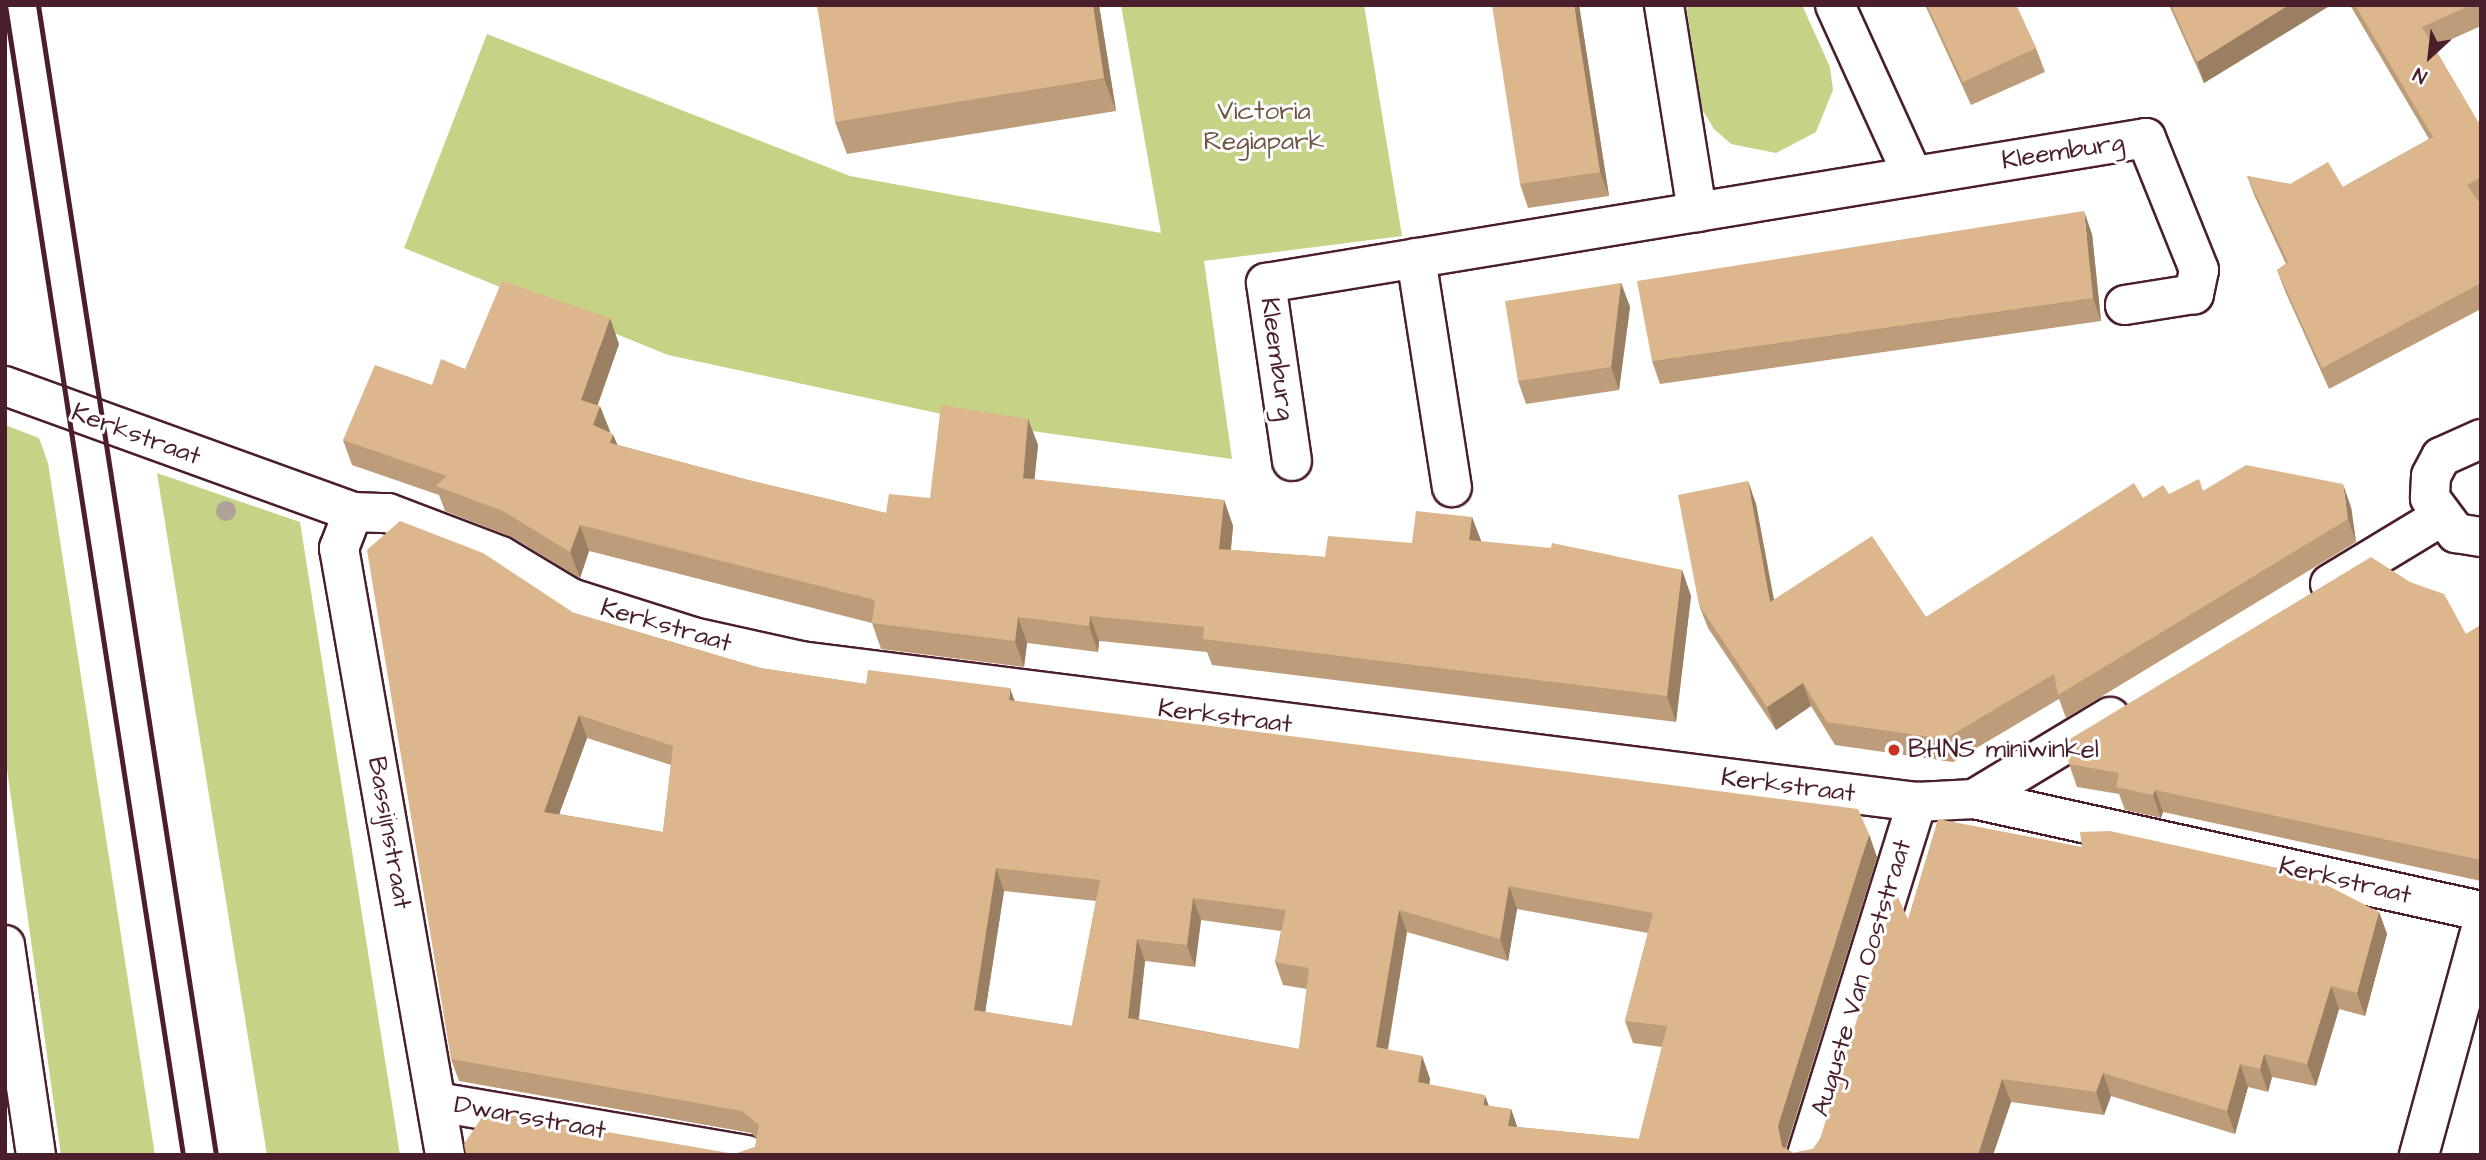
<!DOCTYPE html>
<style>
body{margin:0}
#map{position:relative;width:2486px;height:1160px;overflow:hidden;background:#fff;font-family:"Architects Daughter",sans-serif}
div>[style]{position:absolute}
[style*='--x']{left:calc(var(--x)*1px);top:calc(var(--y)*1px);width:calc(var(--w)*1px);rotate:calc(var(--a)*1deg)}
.green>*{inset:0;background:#c6d386}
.roads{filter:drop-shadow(2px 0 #4a1f2b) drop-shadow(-2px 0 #4a1f2b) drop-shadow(0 2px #4a1f2b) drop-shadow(0 -2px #4a1f2b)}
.street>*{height:38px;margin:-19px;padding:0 19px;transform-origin:19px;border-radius:19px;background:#fff}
.secondary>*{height:38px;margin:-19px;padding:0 19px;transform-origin:19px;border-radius:19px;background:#fff}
.rail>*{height:5px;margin:-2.5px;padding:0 2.5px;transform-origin:2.5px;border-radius:2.5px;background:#4a1f2b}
.trees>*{width:20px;height:20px;margin:-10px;border-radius:50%;background:#b0a299}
.wall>*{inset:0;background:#bd9d79}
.shaded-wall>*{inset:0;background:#9a7f63}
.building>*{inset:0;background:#dcb68d}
.dots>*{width:19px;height:19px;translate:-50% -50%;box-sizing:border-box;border:4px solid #fff;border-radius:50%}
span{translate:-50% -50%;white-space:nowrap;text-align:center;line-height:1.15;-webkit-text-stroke:6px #fff;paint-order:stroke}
.park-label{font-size:26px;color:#6f5546}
.street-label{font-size:26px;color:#4a1f2b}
.poi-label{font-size:26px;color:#4a1f2b}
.left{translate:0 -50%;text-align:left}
.frame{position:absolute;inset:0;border:7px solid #4a1f2b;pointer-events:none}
.north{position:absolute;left:2395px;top:21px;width:70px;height:70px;-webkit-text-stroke:5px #fff;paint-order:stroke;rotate:207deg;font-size:19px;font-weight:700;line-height:28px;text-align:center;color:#4a1f2b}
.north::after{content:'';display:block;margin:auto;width:24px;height:32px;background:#4a1f2b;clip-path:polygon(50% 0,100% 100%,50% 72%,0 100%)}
</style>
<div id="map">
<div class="green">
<i style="clip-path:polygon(1121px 5px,1364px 5px,1402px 236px,1204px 261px,1232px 459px,997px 426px,668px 355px,404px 248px,487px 34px,850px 176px,1161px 233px)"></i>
<i style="clip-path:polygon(1686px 5px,1802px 5px,1830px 67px,1833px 90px,1816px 132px,1776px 153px,1731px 144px,1714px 129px,1702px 109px)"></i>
<i style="clip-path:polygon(5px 425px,39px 438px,48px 463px,155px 1155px,61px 1155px,5px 755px)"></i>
<i style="clip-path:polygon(157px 473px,300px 522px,400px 1155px,267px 1155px)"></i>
</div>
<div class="roads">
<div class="street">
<i style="--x:1664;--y:5;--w:210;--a:80.9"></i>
<i style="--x:1835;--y:5;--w:188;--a:65.5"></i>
<i style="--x:1416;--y:258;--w:232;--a:81.1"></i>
<i style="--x:2481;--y:439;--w:44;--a:155.8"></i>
<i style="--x:2441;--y:457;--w:21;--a:118"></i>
<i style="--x:2431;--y:476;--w:22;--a:93"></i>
<i style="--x:2430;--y:498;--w:44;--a:53.4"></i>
<i style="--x:2456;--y:533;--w:25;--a:9"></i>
<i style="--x:1292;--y:461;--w:180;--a:-98.3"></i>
<i style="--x:1266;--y:283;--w:892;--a:-9.36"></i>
<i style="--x:2146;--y:138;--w:142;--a:68.1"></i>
<i style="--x:2199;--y:270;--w:25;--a:102"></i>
<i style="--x:2194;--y:294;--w:70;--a:170.9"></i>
<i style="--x:353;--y:512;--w:39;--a:111"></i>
<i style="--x:339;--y:548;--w:616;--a:80.09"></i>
<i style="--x:2330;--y:584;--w:127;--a:-31.2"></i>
<i style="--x:1974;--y:799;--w:159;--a:-31.1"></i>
<i style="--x:1974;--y:799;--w:519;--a:12.46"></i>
<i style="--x:5;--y:945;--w:212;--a:81.6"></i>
<i style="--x:437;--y:1102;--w:314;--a:9.7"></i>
<i style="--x:1807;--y:1155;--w:370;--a:-72.7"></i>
<i style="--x:2419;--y:1155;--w:235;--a:-74.7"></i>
</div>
<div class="secondary">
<i style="--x:5;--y:386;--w:370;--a:19.9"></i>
<i style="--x:353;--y:512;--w:35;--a:2"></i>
<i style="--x:388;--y:513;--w:121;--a:20.8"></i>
<i style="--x:501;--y:556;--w:82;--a:31"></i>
<i style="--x:571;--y:598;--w:128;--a:17.7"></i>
<i style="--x:693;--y:637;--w:111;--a:12.5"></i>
<i style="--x:801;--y:661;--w:1125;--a:7.2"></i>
<i style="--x:1917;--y:802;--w:57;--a:-3"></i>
</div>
</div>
<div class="rail">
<i style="--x:5;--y:5;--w:1164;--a:81.2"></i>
<i style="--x:38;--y:5;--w:1164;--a:81.2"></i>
</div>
<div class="trees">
<i style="left:226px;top:511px"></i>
</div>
<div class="wall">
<i style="clip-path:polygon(1099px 5px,1116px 111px,847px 154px,835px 122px)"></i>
<i style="clip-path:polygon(1579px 5px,1609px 196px,1528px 208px,1520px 184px)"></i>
<i style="clip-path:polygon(1925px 5px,2016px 5px,2036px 48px,2045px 72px,1971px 105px)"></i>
<i style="clip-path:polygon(2169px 5px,2331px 5px,2204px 83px)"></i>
<i style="clip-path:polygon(2350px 5px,2481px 5px,2481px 26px,2434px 47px,2478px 122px,2481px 120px,2481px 203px,2479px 203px,2481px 205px,2481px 309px,2329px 389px,2285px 291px,2277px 270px,2286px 264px,2255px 197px,2247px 176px,2290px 184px,2343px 187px,2429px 139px)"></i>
<i style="clip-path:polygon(2092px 234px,2101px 321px,1660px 384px,1652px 361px)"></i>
<i style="clip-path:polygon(1621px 283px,1630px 307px,1619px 390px,1526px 404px,1518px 381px)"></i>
<i style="clip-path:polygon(619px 344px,598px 405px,609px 432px,618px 445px,748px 480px,886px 513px,930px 498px,1028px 419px,1038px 445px,1034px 480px,1224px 500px,1233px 526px,1231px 550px,1325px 557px,1412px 543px,1472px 517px,1481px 542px,1682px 570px,1691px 596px,1676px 722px,1212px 665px,1207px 652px,1099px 641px,1098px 652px,1027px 643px,1024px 667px,881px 649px,872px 623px,589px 551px,580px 578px,512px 537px,445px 511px,439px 495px,352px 465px,343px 440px,432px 385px,465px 369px)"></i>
<i style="clip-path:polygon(1748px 481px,1756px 504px,1774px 599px,1926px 617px,2143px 498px,2169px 494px,2203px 491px,2351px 507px,2356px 542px,2066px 718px,2059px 699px,1953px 762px,1835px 745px,1811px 706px,1776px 730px,1708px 628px,1699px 605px)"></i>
<i style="clip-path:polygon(evenodd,574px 613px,760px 668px,866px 684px,1015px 701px,1877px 857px,1786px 1148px,1793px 1153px,1813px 1149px,1820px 1139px,1908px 919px,2379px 912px,2387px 934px,2365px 1016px,2339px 1009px,2316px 1086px,2272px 1077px,2268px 1092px,2248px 1087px,2235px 1134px,2111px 1096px,2104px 1115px,2011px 1102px,1993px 1155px,466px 1155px,735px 1154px,755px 1147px,757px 1139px,751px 1133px,459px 1081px,451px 1059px,574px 613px,587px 738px,671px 765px,663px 832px,559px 814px,587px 738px,574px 613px,1004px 891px,1096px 901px,1072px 1026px,985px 1012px,1004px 891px,574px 613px,1517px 909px,1648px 933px,1625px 1021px,1633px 1043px,1662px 1047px,1639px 1139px,1517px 1127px,1511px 1109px,1489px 1106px,1429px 1085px,1430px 1079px,1422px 1056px,1388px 1050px,1407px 932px,1508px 961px,1517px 909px,574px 613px,1201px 920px,1281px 931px,1275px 962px,1283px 985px,1307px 989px,1299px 1049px,1139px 1019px,1145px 961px,1195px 967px,1201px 920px)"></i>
<i style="clip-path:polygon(2481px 625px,2481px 881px,2163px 812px,2161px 818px,2125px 810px,2119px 794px,2077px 787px,2069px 764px,2466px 634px)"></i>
</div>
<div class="shaded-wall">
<i style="clip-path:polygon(1093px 5px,1099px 5px,1116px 111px,1104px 78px)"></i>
<i style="clip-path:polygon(1574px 5px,1579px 5px,1609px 196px,1600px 172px)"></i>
<i style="clip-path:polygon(2289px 5px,2331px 5px,2204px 83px,2197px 62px)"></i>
<i style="clip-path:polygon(2084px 211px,2092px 234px,2101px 321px,2093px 298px)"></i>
<i style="clip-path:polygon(1621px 283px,1630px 307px,1619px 390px,1611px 367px)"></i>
<i style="clip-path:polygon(610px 318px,619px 344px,590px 425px,581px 400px)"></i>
<i style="clip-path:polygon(600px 406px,610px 431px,602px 451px,593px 425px)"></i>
<i style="clip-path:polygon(1028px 419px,1038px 445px,1032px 504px,1023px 478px)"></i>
<i style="clip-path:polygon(613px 434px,623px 459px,610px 443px)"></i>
<i style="clip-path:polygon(1748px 481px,1756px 504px,1778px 624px,1770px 602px)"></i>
<i style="clip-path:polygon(2343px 484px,2351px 507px,2356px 542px,2348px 519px)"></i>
<i style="clip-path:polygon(1224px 500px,1233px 526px,1228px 575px,1219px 549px)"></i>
<i style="clip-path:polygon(1472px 517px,1482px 543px,1469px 540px)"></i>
<i style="clip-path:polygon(580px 525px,589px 551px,580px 578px,570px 552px)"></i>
<i style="clip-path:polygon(1682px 570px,1691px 596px,1676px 722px,1667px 696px)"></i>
<i style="clip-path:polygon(1090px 616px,1099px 641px,1098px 652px,1089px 626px)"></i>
<i style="clip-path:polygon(1018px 617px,1027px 643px,1024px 667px,1015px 641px)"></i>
<i style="clip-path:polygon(1803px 683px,1811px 706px,1776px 730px,1767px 707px)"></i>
<i style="clip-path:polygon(1010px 688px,1018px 710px,1009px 700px)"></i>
<i style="clip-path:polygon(579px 715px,587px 738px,552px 834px,544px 812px)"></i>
<i style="clip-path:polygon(2155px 790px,2163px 812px,2161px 818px,2153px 795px)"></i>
<i style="clip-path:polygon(1869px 834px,1877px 857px,1786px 1148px,1782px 1147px,1778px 1126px)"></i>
<i style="clip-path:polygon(996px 868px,1004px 891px,982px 1033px,974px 1010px)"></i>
<i style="clip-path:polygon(1509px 886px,1517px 909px,1508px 961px,1500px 939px)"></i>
<i style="clip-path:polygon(1193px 898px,1201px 920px,1195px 967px,1187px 945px)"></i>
<i style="clip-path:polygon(1399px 910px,1407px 932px,1384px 1070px,1376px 1047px)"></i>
<i style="clip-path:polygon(2379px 912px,2387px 934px,2365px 1016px,2357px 993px)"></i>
<i style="clip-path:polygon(1137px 939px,1145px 961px,1136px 1040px,1128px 1018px)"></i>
<i style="clip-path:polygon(2331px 986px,2339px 1009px,2316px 1086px,2307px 1064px)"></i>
<i style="clip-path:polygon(2264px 1054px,2272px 1077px,2268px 1092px,2260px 1069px)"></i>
<i style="clip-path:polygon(1422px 1056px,1430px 1079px,1426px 1105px,1418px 1082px)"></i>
<i style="clip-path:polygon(2240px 1064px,2248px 1087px,2235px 1134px,2227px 1111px)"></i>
<i style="clip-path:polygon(2103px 1073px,2111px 1096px,2104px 1115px,2096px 1092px)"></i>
<i style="clip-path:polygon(2002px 1079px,2011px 1102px,1993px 1155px,1978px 1155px)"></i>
<i style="clip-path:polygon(1485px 1095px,1493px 1118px,1483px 1105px)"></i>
<i style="clip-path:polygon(1511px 1109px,1519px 1132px,1508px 1126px)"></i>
</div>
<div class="building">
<i style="clip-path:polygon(817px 5px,1093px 5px,1104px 78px,835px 122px)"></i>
<i style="clip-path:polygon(1492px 5px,1574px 5px,1600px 172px,1520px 184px)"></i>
<i style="clip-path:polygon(1927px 5px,2016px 5px,2036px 48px,1963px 82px)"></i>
<i style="clip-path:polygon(2171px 5px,2289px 5px,2197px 62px)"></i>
<i style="clip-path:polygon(2355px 5px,2471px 5px,2422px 27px,2478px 122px,2481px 120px,2481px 177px,2467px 185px,2481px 205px,2481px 283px,2322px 368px,2277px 270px,2288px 262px,2247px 176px,2290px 184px,2328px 162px,2343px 187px,2433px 137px)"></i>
<i style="clip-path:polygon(2084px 211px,2093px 298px,1652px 361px,1637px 281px)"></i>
<i style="clip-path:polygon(502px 281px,610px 318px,581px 400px,600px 406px,593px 425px,613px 434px,610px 443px,748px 480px,886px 513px,889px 494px,930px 498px,941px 405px,1028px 419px,1023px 478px,1224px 500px,1219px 549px,1325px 557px,1328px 536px,1412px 543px,1416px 511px,1472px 517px,1469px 540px,1551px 548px,1552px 543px,1682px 570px,1667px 696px,1203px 639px,1204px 627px,1090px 616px,1089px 626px,1018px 617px,1015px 641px,872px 623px,875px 600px,580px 525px,570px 552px,503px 511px,436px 486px,447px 476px,343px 440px,375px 365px,432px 385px,441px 359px,465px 369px)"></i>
<i style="clip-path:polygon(1621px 283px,1611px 367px,1518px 381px,1505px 301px)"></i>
<i style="clip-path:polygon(2246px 465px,2343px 484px,2348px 519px,2058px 695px,2054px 674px,1945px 739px,1827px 722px,1803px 683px,1767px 707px,1699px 605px,1678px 495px,1748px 481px,1770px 602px,1872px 536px,1926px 617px,2134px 483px,2143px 498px,2163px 485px,2169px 494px,2199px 479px,2203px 491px)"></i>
<i style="clip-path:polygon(evenodd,400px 521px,483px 553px,574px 613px,760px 668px,866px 684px,868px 670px,1010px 688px,1009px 700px,1858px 809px,1869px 834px,1778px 1126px,1782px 1147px,1793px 1153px,1813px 1149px,1820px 1139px,1896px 893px,1908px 919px,1938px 819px,2082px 847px,2080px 832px,2110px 831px,2305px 874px,2379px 912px,2357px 993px,2331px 986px,2307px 1064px,2264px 1054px,2260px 1069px,2240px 1064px,2227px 1111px,2103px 1073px,2096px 1092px,2002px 1079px,1978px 1155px,466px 1155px,464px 1144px,486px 1111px,735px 1154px,755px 1147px,759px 1125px,742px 1111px,451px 1059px,367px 550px,400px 521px,579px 715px,673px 746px,663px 832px,544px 812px,579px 715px,400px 521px,996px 868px,1100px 880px,1072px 1026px,974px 1010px,996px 868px,400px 521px,1509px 886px,1653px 913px,1625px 1021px,1667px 1026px,1639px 1139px,1508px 1126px,1511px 1109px,1483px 1105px,1485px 1095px,1418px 1082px,1422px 1056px,1376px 1047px,1399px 910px,1500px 939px,1509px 886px,400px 521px,1193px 898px,1286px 910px,1275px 962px,1309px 968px,1299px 1049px,1128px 1018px,1137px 939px,1187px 945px,1193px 898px)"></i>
<i style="clip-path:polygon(2371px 557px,2410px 582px,2444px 594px,2466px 634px,2481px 625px,2481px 860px,2155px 790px,2153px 795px,2116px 787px,2119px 773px,2069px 764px,2065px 742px)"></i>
</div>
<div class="dots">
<i style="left:1894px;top:750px;background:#c8321e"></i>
</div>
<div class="park-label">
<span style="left:1264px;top:127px">Victoria<br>Regiapark</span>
</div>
<div class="street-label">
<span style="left:2063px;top:152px;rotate:-9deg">Kleemburg</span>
<span style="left:1277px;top:359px;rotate:82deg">Kleemburg</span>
<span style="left:136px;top:435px;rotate:20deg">Kerkstraat</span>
<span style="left:666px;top:626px;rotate:16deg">Kerkstraat</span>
<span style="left:1225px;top:717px;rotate:7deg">Kerkstraat</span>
<span style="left:1788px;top:786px;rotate:7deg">Kerkstraat</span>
<span style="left:389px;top:833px;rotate:80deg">Bassijnstraat</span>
<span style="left:2345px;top:881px;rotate:13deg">Kerkstraat</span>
<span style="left:1862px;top:978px;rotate:-73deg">Auguste Van Ooststraat</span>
<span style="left:530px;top:1118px;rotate:10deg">Dwarsstraat</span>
</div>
<div class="poi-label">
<span class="left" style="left:1908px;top:750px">BHNS miniwinkel</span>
</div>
<div class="frame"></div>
<div class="north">N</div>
</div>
